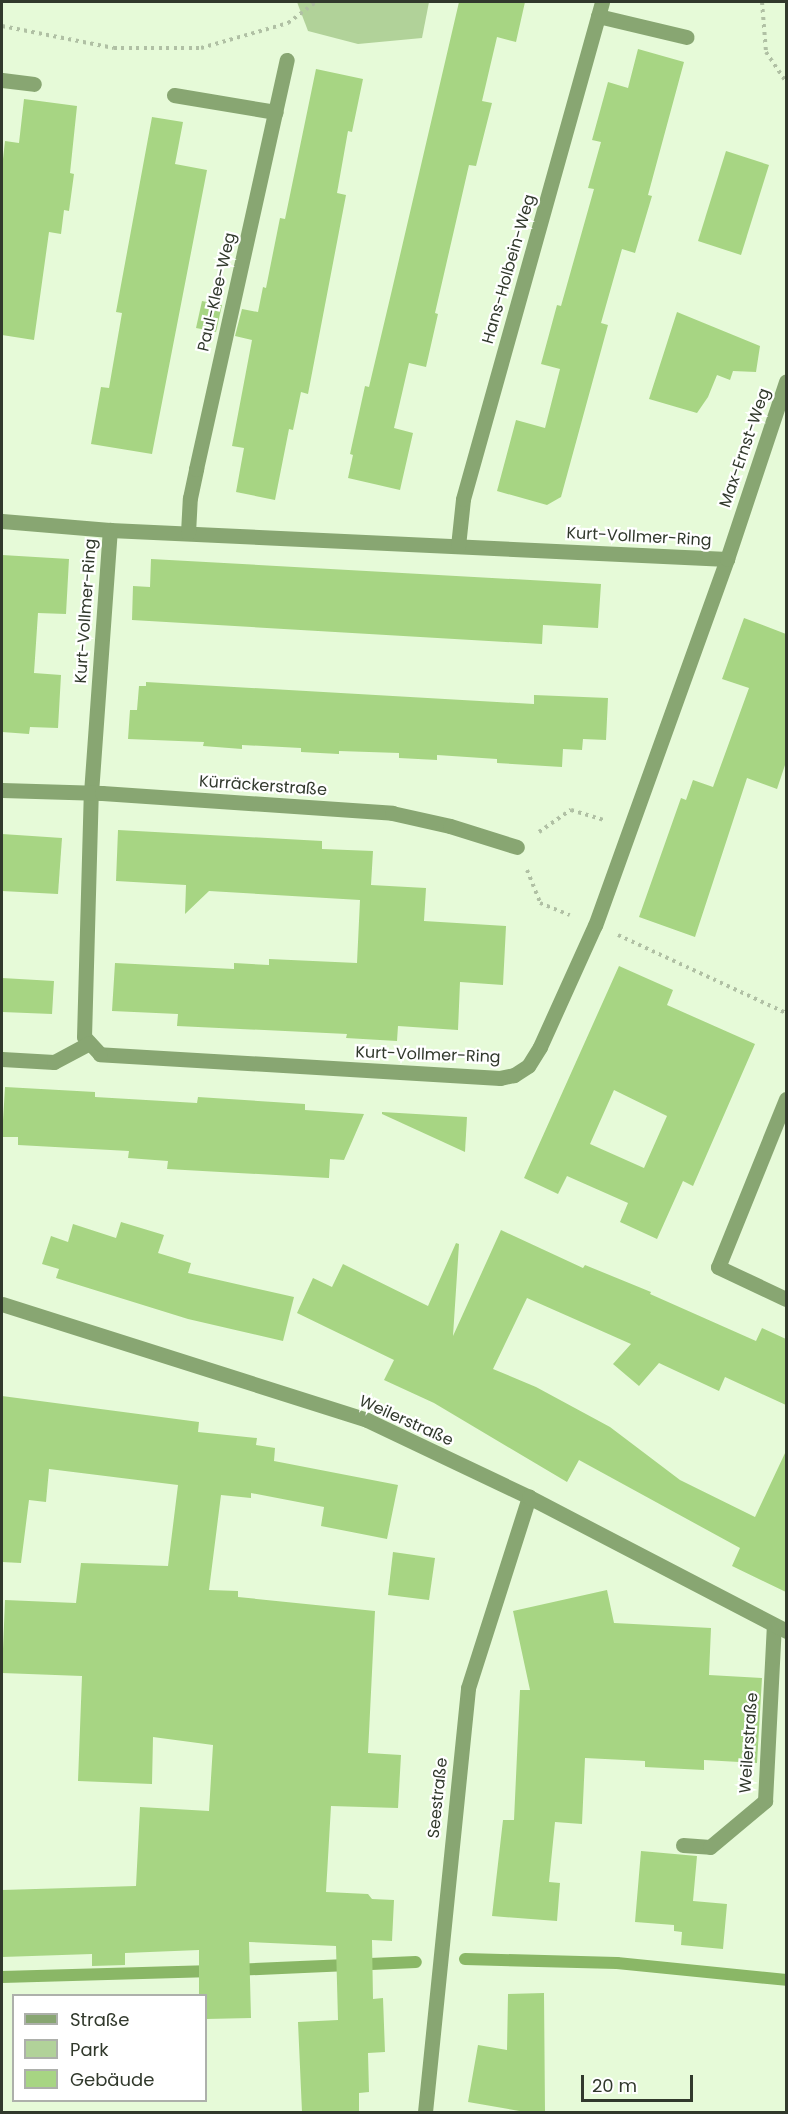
<!DOCTYPE html>
<meta charset="utf-8">
<style>
body{margin:0}
#map{position:relative;width:788px;height:2114px;overflow:hidden;background:#e6fad8;font-family:Poppins,sans-serif}
div>[style]{position:absolute}
[style*='--x']{left:calc(var(--x)*1px);top:calc(var(--y)*1px);width:calc(var(--w)*1px);rotate:calc(var(--a)*1deg)}
.green>*{inset:0;background:#b1d299}
.stream>*{height:12px;margin:-6px;padding:0 6px;transform-origin:6px;border-radius:6px;background:#8ab766}
.building>*{inset:0;background:#a7d583}
.path>*{height:4px;margin-top:-2px;transform-origin:0;background:repeating-linear-gradient(90deg,#b0c0a4 0 3px,transparent 0 7.5px)}
.service>*{height:15px;margin:-7.5px;padding:0 7.5px;transform-origin:7.5px;border-radius:7.5px;background:#88a672}
.minor>*{height:15px;margin:-7.5px;padding:0 7.5px;transform-origin:7.5px;border-radius:7.5px;background:#88a672}
.tertiary>*{height:15px;margin:-7.5px;padding:0 7.5px;transform-origin:7.5px;border-radius:7.5px;background:#88a672}
span{translate:-50% -50%;white-space:nowrap;text-align:center;line-height:1.15;-webkit-text-stroke:4.5px #fff;paint-order:stroke}
.street-label{font-size:16px;color:#31392c}
.frame{position:absolute;inset:0;border:3px solid #31392c;pointer-events:none}
.legend{position:absolute;left:12px;top:1994px;width:195px;height:108px;box-sizing:border-box;background:#fff;border:2px solid #adb0ab;margin:0;padding:8px 10px;list-style:none;font-size:18px;color:#31392c}
.legend li{display:flex;align-items:center;gap:12px;height:30px}
.legend b{width:30px;border:2px solid #adb0ab}
.scale{position:absolute;left:581px;top:2075px;width:112px;height:27px;box-sizing:border-box;border:3px solid #31392c;border-top:0;padding-left:8px;font-size:18px;line-height:21px;white-space:nowrap;color:#31392c;-webkit-text-stroke:4px #fff;paint-order:stroke}
</style>
<div id="map">
<div class="green">
<i style="clip-path:polygon(297px 2px,429px 2px,422px 38px,358px 44px,308px 31px)"></i>
</div>
<div class="stream">
<i style="--x:465;--y:1959;--w:152;--a:1.5"></i>
<i style="--x:617;--y:1963;--w:170;--a:5.7"></i>
<i style="--x:234;--y:1970;--w:182;--a:-2.5"></i>
<i style="--x:2;--y:1977;--w:211;--a:-1.6"></i>
</div>
<div class="building">
<i style="clip-path:polygon(459px 2px,525px 2px,516px 42px,497px 37px,482px 101px,492px 103px,476px 166px,469px 165px,435px 313px,438px 314px,426px 367px,409px 363px,394px 428px,413px 433px,400px 490px,348px 478px,353px 455px,350px 454px,365px 386px,369px 387px,391px 294px)"></i>
<i style="clip-path:polygon(638px 49px,684px 62px,648px 195px,652px 196px,635px 253px,622px 249px,601px 323px,608px 325px,561px 497px,547px 505px,497px 491px,516px 420px,545px 428px,560px 369px,541px 364px,557px 305px,561px 306px,594px 189px,588px 188px,601px 142px,592px 140px,608px 82px,628px 88px)"></i>
<i style="clip-path:polygon(316px 69px,363px 79px,352px 132px,348px 131px,337px 193px,346px 195px,308px 394px,301px 392px,293px 430px,289px 429px,275px 500px,236px 492px,244px 448px,232px 446px,252px 340px,235px 336px,242px 309px,258px 312px,263px 287px,266px 288px,280px 218px,285px 219px)"></i>
<i style="clip-path:polygon(24px 99px,77px 106px,70px 173px,74px 174px,69px 211px,64px 210px,61px 234px,49px 232px,34px 340px,2px 335px,2px 168px,5px 141px,19px 143px)"></i>
<i style="clip-path:polygon(152px 117px,183px 122px,175px 164px,207px 170px,152px 454px,91px 444px,101px 387px,109px 388px,122px 313px,116px 312px)"></i>
<i style="clip-path:polygon(726px 151px,769px 165px,741px 255px,698px 241px)"></i>
<i style="clip-path:polygon(202px 301px,222px 305px,216px 332px,196px 328px)"></i>
<i style="clip-path:polygon(677px 312px,760px 346px,756px 372px,733px 371px,730px 380px,717px 375px,708px 397px,697px 413px,649px 399px)"></i>
<i style="clip-path:polygon(2px 555px,69px 559px,66px 614px,38px 613px,34px 673px,61px 675px,58px 728px,30px 727px,29px 734px,2px 732px)"></i>
<i style="clip-path:polygon(151px 559px,601px 584px,598px 628px,543px 625px,542px 644px,132px 620px,133px 586px,150px 587px)"></i>
<i style="clip-path:polygon(744px 618px,786px 634px,786px 762px,777px 789px,747px 778px,695px 937px,639px 917px,681px 798px,686px 800px,693px 780px,713px 787px,749px 688px,722px 679px)"></i>
<i style="clip-path:polygon(146px 682px,534px 704px,534px 695px,608px 698px,606px 740px,583px 739px,582px 750px,563px 749px,562px 767px,497px 763px,497px 759px,437px 755px,437px 760px,399px 758px,399px 753px,339px 751px,339px 754px,301px 752px,301px 748px,242px 745px,242px 749px,203px 746px,204px 742px,128px 739px,130px 710px,137px 710px,139px 686px,146px 686px)"></i>
<i style="clip-path:polygon(118px 830px,322px 841px,322px 849px,373px 851px,371px 885px,426px 888px,424px 921px,506px 926px,503px 985px,460px 982px,458px 1030px,398px 1026px,397px 1041px,346px 1038px,347px 1034px,177px 1026px,178px 1014px,112px 1011px,115px 963px,234px 969px,234px 963px,269px 965px,269px 959px,357px 963px,360px 900px,209px 891px,185px 914px,186px 885px,116px 881px)"></i>
<i style="clip-path:polygon(2px 834px,62px 838px,58px 894px,2px 891px)"></i>
<i style="clip-path:polygon(evenodd,619px 966px,673px 990px,667px 1005px,755px 1044px,693px 1186px,683px 1181px,657px 1239px,620px 1222px,628px 1203px,567px 1176px,558px 1194px,524px 1178px,619px 966px,614px 1090px,667px 1116px,644px 1168px,590px 1144px,614px 1090px)"></i>
<i style="clip-path:polygon(2px 978px,54px 981px,52px 1014px,2px 1012px)"></i>
<i style="clip-path:polygon(5px 1087px,95px 1092px,95px 1097px,197px 1103px,198px 1097px,305px 1104px,305px 1110px,364px 1114px,344px 1160px,330px 1159px,329px 1178px,167px 1169px,168px 1161px,128px 1158px,129px 1151px,18px 1145px,18px 1137px,2px 1137px)"></i>
<i style="clip-path:polygon(382px 1112px,467px 1117px,465px 1152px,382px 1114px)"></i>
<i style="clip-path:polygon(121px 1222px,164px 1235px,158px 1253px,191px 1263px,188px 1273px,294px 1297px,283px 1341px,188px 1319px,56px 1278px,59px 1269px,42px 1264px,51px 1236px,68px 1242px,73px 1224px,116px 1238px)"></i>
<i style="clip-path:polygon(501px 1230px,583px 1268px,585px 1265px,651px 1292px,650px 1294px,756px 1341px,762px 1328px,786px 1339px,786px 1405px,725px 1377px,719px 1391px,659px 1363px,639px 1386px,613px 1364px,631px 1344px,527px 1298px,493px 1369px,536px 1387px,610px 1427px,680px 1480px,755px 1517px,786px 1451px,786px 1592px,732px 1566px,740px 1548px,579px 1460px,567px 1482px,434px 1403px,384px 1380px,394px 1360px,297px 1313px,313px 1278px,332px 1287px,343px 1264px,428px 1306px,456px 1243px,459px 1244px,453px 1336px)"></i>
<i style="clip-path:polygon(2px 1396px,199px 1422px,198px 1432px,257px 1438px,256px 1445px,275px 1448px,274px 1461px,398px 1485px,387px 1539px,321px 1526px,324px 1507px,251px 1493px,251px 1498px,221px 1495px,209px 1590px,238px 1591px,238px 1597px,375px 1611px,368px 1753px,401px 1755px,398px 1808px,331px 1806px,326px 1892px,368px 1894px,372px 1899px,394px 1900px,392px 1941px,372px 1940px,373px 1999px,383px 1998px,385px 2052px,368px 2053px,369px 2092px,359px 2093px,359px 2112px,302px 2112px,298px 2022px,338px 2020px,336px 1946px,249px 1942px,251px 2018px,206px 2019px,206px 1995px,199px 1995px,199px 1950px,125px 1953px,125px 1965px,92px 1966px,92px 1954px,2px 1957px,2px 1890px,136px 1886px,140px 1807px,209px 1811px,213px 1745px,153px 1737px,152px 1784px,78px 1781px,82px 1676px,2px 1673px,5px 1600px,76px 1603px,81px 1563px,168px 1566px,178px 1485px,49px 1469px,46px 1502px,29px 1500px,21px 1563px,2px 1562px)"></i>
<i style="clip-path:polygon(393px 1552px,435px 1558px,429px 1600px,388px 1595px)"></i>
<i style="clip-path:polygon(607px 1590px,614px 1623px,711px 1628px,709px 1675px,762px 1678px,757px 1763px,704px 1760px,704px 1770px,645px 1767px,645px 1761px,585px 1758px,582px 1824px,555px 1822px,549px 1882px,560px 1883px,557px 1921px,492px 1916px,503px 1820px,514px 1820px,520px 1690px,530px 1690px,513px 1611px)"></i>
<i style="clip-path:polygon(641px 1851px,697px 1856px,693px 1901px,727px 1904px,723px 1949px,681px 1945px,682px 1932px,674px 1931px,674px 1925px,635px 1922px)"></i>
<i style="clip-path:polygon(544px 1993px,545px 2112px,525px 2112px,468px 2102px,478px 2045px,507px 2050px,508px 1994px)"></i>
</div>
<div class="path">
<i style="--x:762;--y:2;--w:50;--a:85.4"></i>
<i style="--x:766;--y:52;--w:36;--a:56"></i>
<i style="--x:2;--y:26;--w:114;--a:11.1"></i>
<i style="--x:114;--y:48;--w:87;--a:0"></i>
<i style="--x:201;--y:48;--w:91;--a:-16"></i>
<i style="--x:288;--y:23;--w:35;--a:-37"></i>
<i style="--x:539;--y:832;--w:39;--a:-35"></i>
<i style="--x:571;--y:810;--w:34;--a:17"></i>
<i style="--x:527;--y:870;--w:35;--a:68"></i>
<i style="--x:540;--y:903;--w:32;--a:22"></i>
<i style="--x:618;--y:935;--w:185;--a:24.9"></i>
</div>
<div class="service">
<i style="--x:598;--y:16;--w:91;--a:13.3"></i>
<i style="--x:2;--y:80;--w:32;--a:7"></i>
<i style="--x:174;--y:95;--w:103;--a:9.5"></i>
<i style="--x:683;--y:1845;--w:27;--a:4"></i>
<i style="--x:710;--y:1847;--w:72;--a:-39.9"></i>
<i style="--x:765;--y:1801;--w:176;--a:-87.1"></i>
</div>
<div class="minor">
<i style="--x:2;--y:521;--w:108;--a:4.8"></i>
<i style="--x:110;--y:530;--w:618;--a:2.69"></i>
<i style="--x:727;--y:559;--w:389;--a:109.8"></i>
<i style="--x:595;--y:925;--w:134;--a:114.3"></i>
<i style="--x:540;--y:1047;--w:22;--a:122"></i>
<i style="--x:528;--y:1066;--w:17;--a:147"></i>
<i style="--x:514;--y:1075;--w:14;--a:168"></i>
<i style="--x:500;--y:1078;--w:401;--a:-176.6"></i>
<i style="--x:100;--y:1054;--w:23;--a:-133"></i>
<i style="--x:84;--y:1037;--w:244;--a:-88.4"></i>
<i style="--x:91;--y:793;--w:264;--a:-85.9"></i>
<i style="--x:188;--y:533;--w:35;--a:-87"></i>
<i style="--x:190;--y:498;--w:30;--a:-78"></i>
<i style="--x:196;--y:469;--w:419;--a:-77.5"></i>
<i style="--x:458;--y:546;--w:47;--a:-83.9"></i>
<i style="--x:463;--y:499;--w:516;--a:-74.37"></i>
<i style="--x:727;--y:559;--w:187;--a:-71.6"></i>
<i style="--x:2;--y:790;--w:100;--a:1.7"></i>
<i style="--x:102;--y:793;--w:291;--a:3.9"></i>
<i style="--x:392;--y:813;--w:59;--a:12.6"></i>
<i style="--x:450;--y:826;--w:70;--a:17.4"></i>
<i style="--x:2;--y:1059;--w:52;--a:3.3"></i>
<i style="--x:54;--y:1062;--w:40;--a:-28"></i>
<i style="--x:786;--y:1099;--w:181;--a:112"></i>
<i style="--x:718;--y:1267;--w:75;--a:25.2"></i>
<i style="--x:425;--y:2112;--w:426;--a:-84.2"></i>
<i style="--x:468;--y:1688;--w:201;--a:-72.3"></i>
</div>
<div class="tertiary">
<i style="--x:2;--y:1304;--w:383;--a:17.6"></i>
<i style="--x:367;--y:1420;--w:179;--a:25.4"></i>
<i style="--x:529;--y:1497;--w:290;--a:27.5"></i>
</div>
<div class="street-label">
<span style="left:509px;top:269px;rotate:-74deg">Hans-Holbein-Weg</span>
<span style="left:217px;top:292px;rotate:-77deg">Paul-Klee-Weg</span>
<span style="left:745px;top:448px;rotate:-71deg">Max-Ernst-Weg</span>
<span style="left:639px;top:537px;rotate:3deg">Kurt-Vollmer-Ring</span>
<span style="left:86px;top:611px;rotate:-86deg">Kurt-Vollmer-Ring</span>
<span style="left:263px;top:786px;rotate:4deg">Kürräckerstraße</span>
<span style="left:428px;top:1055px;rotate:2deg">Kurt-Vollmer-Ring</span>
<span style="left:406px;top:1421px;rotate:24deg">Weilerstraße</span>
<span style="left:749px;top:1743px;rotate:-86deg">Weilerstraße</span>
<span style="left:438px;top:1798px;rotate:-84deg">Seestraße</span>
</div>
<div class="frame"></div>
<ul class="legend">
<li><b style="height:8px;background:#88a672"></b>Straße</li>
<li><b style="height:16px;background:#b1d299"></b>Park</li>
<li><b style="height:16px;background:#a7d583"></b>Gebäude</li>
</ul>
<div class="scale">20 m</div>
</div>
